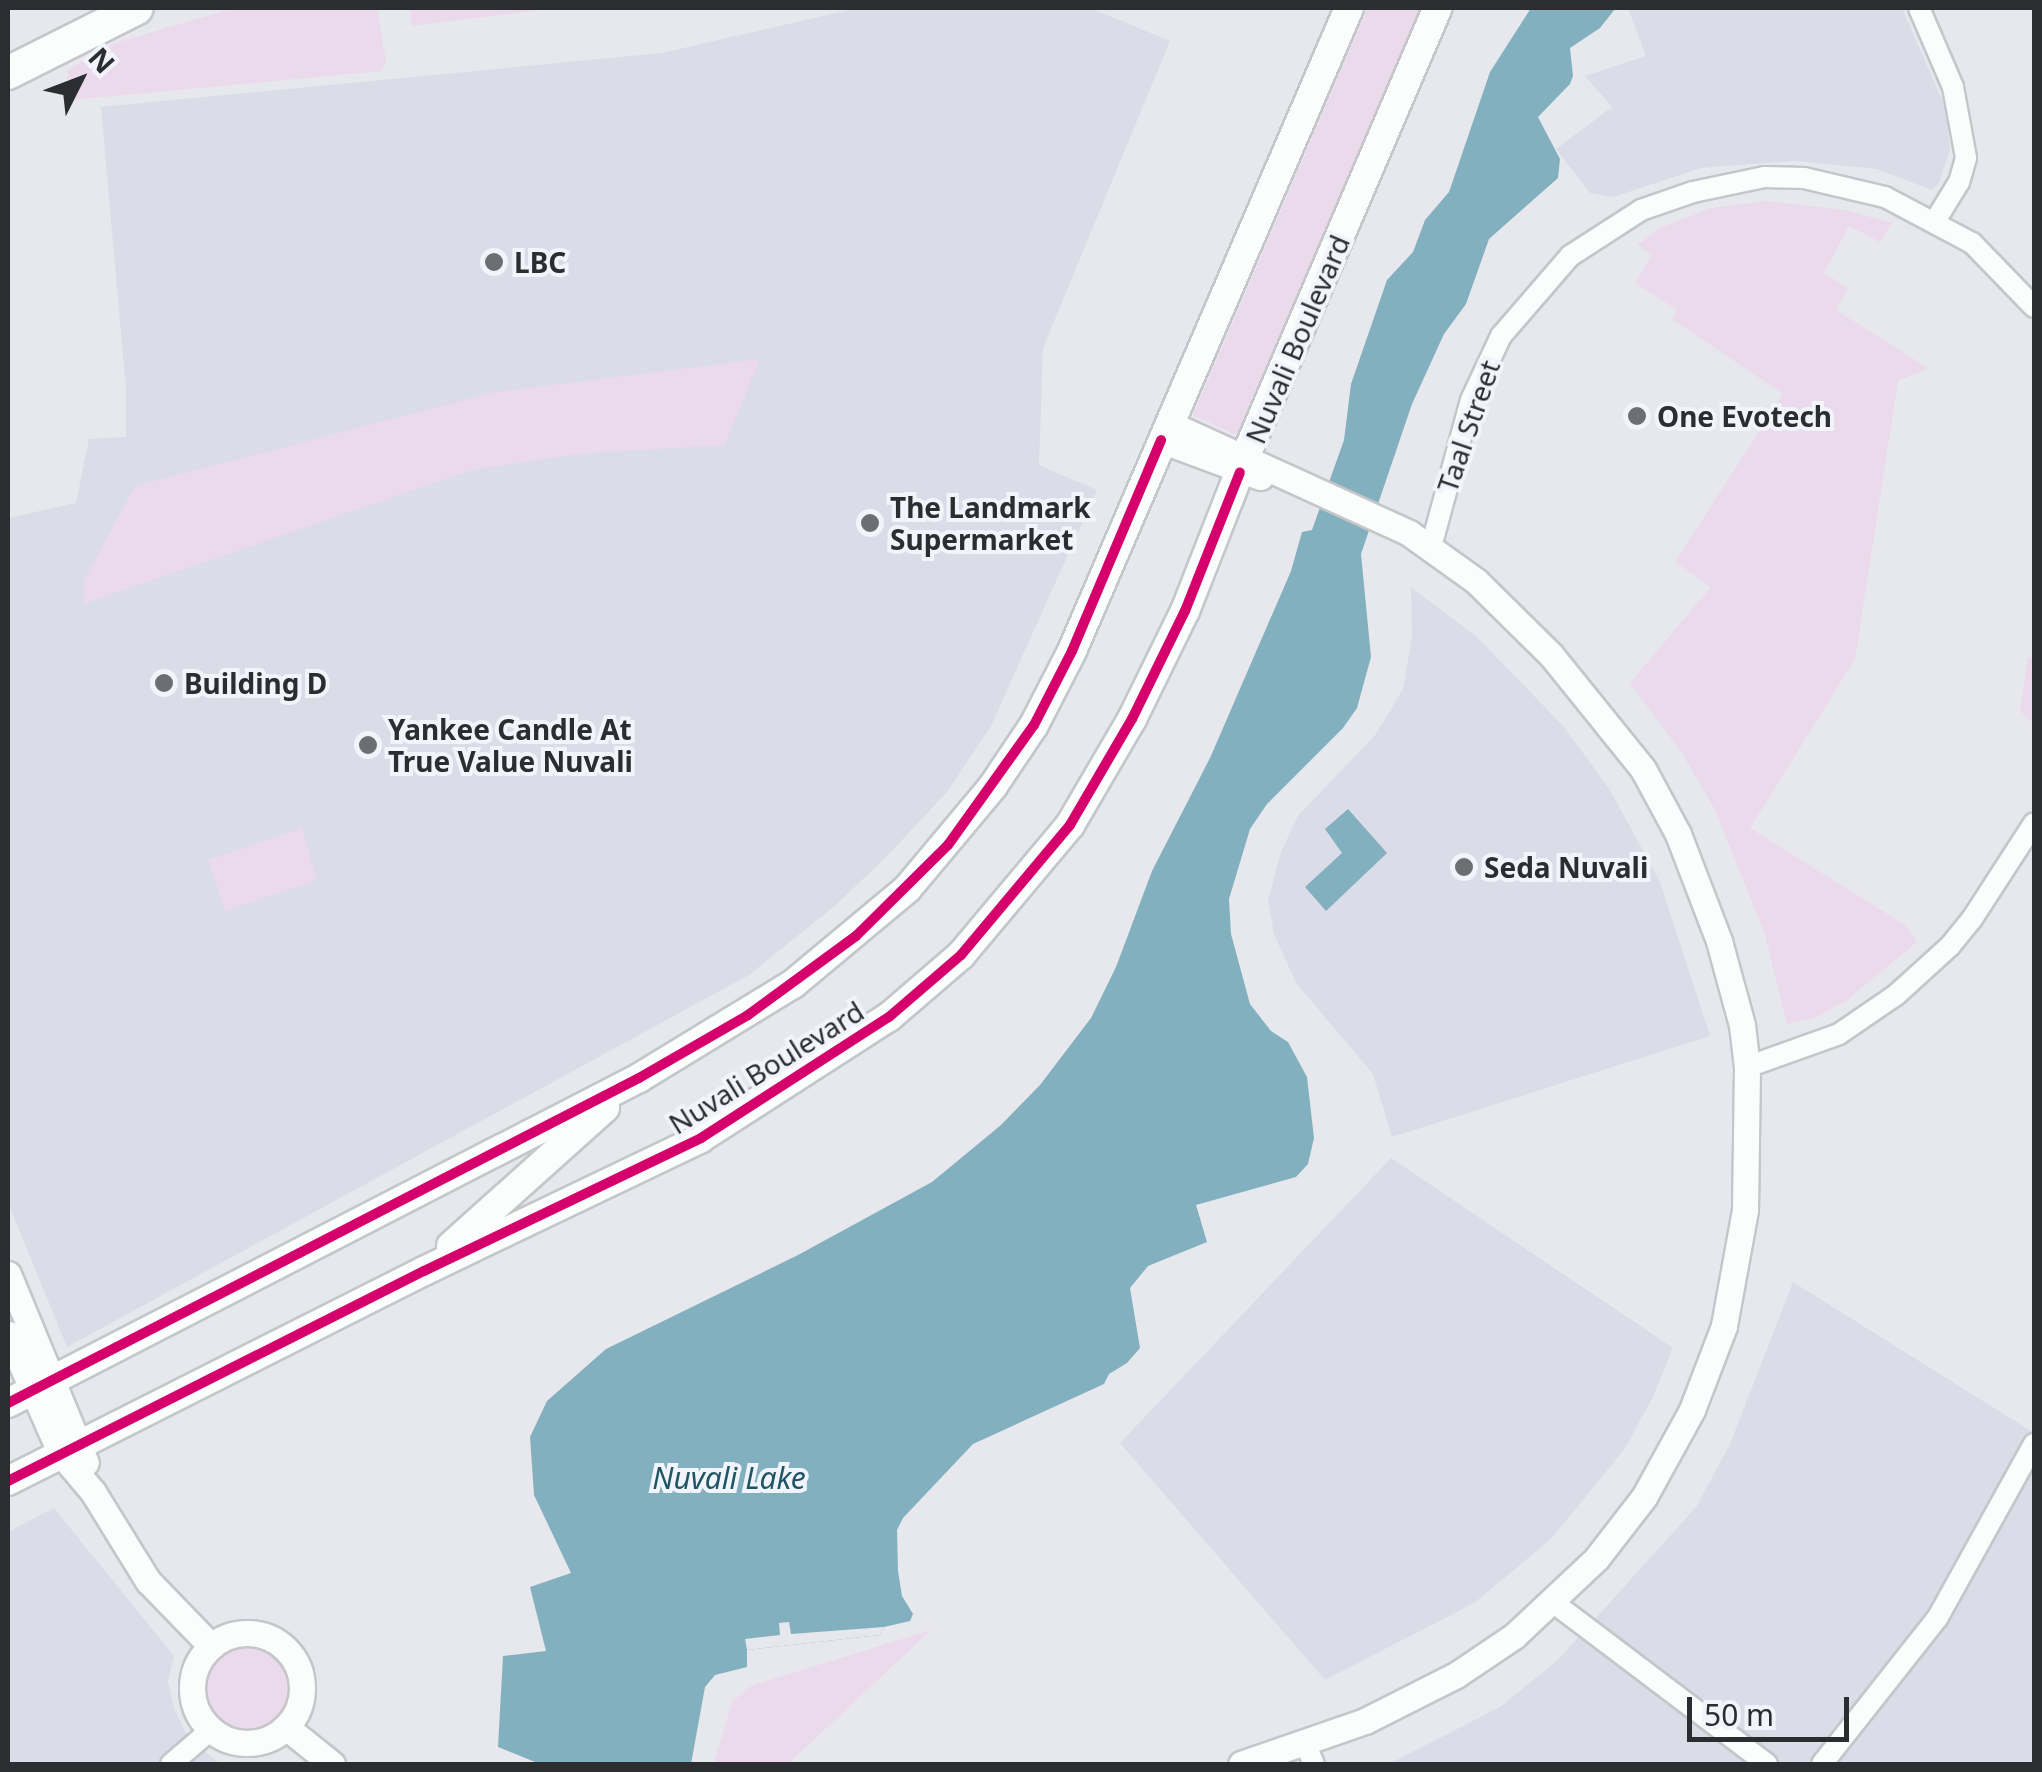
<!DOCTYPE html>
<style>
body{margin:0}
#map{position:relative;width:2042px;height:1772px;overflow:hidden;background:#e7e8ed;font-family:"Noto Sans",sans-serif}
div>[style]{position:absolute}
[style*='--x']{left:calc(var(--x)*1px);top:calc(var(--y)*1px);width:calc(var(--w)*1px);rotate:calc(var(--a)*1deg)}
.built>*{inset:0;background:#dadce7}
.green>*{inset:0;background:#eadaeb}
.round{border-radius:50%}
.water>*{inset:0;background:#83b0be}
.pier>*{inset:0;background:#e7e8ed}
.roads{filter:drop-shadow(2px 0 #c5c6ca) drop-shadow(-2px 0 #c5c6ca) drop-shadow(0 2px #c5c6ca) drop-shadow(0 -2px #c5c6ca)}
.minor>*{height:20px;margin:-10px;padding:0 10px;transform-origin:10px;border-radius:10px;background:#fbfcfc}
.tertiary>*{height:25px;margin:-12.5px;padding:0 12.5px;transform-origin:12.5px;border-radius:12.5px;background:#fbfcfc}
.tertiary>.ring{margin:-12.5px;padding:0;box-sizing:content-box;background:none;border:25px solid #fbfcfc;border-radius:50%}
.secondary>*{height:28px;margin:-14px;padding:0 14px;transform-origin:14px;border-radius:14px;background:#fbfcfc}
.primary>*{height:32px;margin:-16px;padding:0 16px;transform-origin:16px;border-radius:16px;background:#fbfcfc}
.cycleway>*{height:10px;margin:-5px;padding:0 5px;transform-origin:5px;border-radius:5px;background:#d6006c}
.dots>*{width:28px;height:28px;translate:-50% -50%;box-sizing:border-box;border:5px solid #f2f4fc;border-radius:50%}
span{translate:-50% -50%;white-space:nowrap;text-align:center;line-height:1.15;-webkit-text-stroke:8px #f2f4fc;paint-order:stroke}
.poi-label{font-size:28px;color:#2c2d30;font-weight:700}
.left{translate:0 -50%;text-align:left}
.street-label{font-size:28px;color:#2c2d30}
.water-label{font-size:30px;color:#205664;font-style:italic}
.frame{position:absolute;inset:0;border:10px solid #2c2d30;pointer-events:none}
.north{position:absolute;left:30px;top:30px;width:100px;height:100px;-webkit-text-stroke:8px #f2f4fc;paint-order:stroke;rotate:48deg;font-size:28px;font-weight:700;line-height:40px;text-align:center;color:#2c2d30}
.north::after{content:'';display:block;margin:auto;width:35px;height:45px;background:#2c2d30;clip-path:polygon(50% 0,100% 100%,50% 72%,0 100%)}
.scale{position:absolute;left:1687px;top:1697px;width:162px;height:45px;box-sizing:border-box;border:5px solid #2c2d30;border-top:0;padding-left:12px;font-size:30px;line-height:35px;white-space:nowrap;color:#2c2d30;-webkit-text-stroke:8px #f2f4fc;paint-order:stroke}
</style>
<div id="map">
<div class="built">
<i style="clip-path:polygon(858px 8px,1090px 8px,1170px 41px,1043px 348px,1039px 465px,1097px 490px,991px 726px,947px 792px,888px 855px,837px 904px,749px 975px,67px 1347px,8px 1203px,8px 518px,76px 503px,89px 439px,126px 437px,126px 389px,101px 107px,662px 53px)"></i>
<i style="clip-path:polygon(1628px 8px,1902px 8px,1946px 109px,1950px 149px,1939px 183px,1932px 190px,1877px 169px,1795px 161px,1701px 168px,1613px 197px,1590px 193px,1556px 149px,1612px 107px,1585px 76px,1646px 56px)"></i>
<i style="clip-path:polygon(1411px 587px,1478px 638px,1564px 727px,1610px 790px,1660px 882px,1710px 1036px,1392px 1137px,1373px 1074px,1296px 983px,1274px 934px,1268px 901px,1281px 852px,1298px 816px,1376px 734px,1403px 689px,1412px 637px)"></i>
<i style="clip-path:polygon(1391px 1158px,1673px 1348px,1653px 1397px,1624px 1450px,1550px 1540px,1474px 1603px,1325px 1680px,1120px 1443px)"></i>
<i style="clip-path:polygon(1793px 1282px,2034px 1433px,2034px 1764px,1389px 1764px,1500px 1707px,1558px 1660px,1697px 1506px,1730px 1444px)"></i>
<i style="clip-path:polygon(54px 1508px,174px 1656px,168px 1681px,174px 1708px,189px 1740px,221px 1764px,8px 1764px,8px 1532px)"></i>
</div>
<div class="green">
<i style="clip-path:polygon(266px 8px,377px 8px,386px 61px,381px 71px,71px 100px,67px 70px,115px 43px,224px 11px)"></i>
<i style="clip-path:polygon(410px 8px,556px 8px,411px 26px)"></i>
<i style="clip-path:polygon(1368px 8px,1421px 8px,1236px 435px,1193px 415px)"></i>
<i style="clip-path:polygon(1767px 201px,1845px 210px,1892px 223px,1880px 242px,1849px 226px,1824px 273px,1848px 288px,1836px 310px,1928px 368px,1898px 381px,1855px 659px,1750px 828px,1905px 925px,1917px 942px,1844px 1002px,1814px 1018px,1787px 1024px,1765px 934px,1714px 808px,1680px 750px,1630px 683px,1711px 587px,1675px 562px,1783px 394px,1672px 319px,1677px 310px,1635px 283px,1652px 255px,1637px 245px,1662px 227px,1712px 208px)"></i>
<i style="clip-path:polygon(760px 359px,725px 445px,578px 454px,472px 470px,83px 604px,84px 580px,135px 486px,495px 392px)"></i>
<i style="clip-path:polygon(2028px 657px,2034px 658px,2034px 724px,2020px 711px)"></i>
<i style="clip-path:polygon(302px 828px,317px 880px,225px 911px,208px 860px)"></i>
<i style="clip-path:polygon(931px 1630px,788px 1764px,714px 1764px,732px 1702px,751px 1686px)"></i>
<i class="round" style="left:205px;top:1645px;width:84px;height:84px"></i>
</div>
<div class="water">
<i style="clip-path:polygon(1531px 8px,1615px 9px,1600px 28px,1570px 48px,1573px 76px,1570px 84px,1538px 117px,1560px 159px,1558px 178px,1489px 239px,1466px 304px,1444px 334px,1412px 404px,1361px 554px,1371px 657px,1357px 708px,1343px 728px,1267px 804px,1250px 829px,1229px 899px,1231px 934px,1250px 1004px,1271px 1031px,1288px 1042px,1307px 1077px,1314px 1138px,1308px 1164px,1296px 1177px,1196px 1205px,1207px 1242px,1148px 1266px,1130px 1288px,1140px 1348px,1127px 1363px,1109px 1374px,1104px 1384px,973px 1444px,903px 1518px,897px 1530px,898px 1571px,902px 1596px,913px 1614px,910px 1621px,884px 1627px,880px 1635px,747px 1650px,747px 1667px,715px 1675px,705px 1687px,691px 1764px,540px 1764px,498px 1747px,503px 1656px,546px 1651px,530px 1587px,571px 1573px,534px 1495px,530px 1437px,547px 1401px,606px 1349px,798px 1255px,932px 1182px,1001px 1125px,1040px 1085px,1091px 1018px,1116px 967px,1152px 871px,1210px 758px,1291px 571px,1302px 532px,1312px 530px,1344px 440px,1351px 384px,1387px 280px,1413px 252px,1425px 220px,1449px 192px,1490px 72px)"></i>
<i style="clip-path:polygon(1348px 809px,1387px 853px,1326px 911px,1305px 887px,1342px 853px,1325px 829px)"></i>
</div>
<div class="pier">
<i style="clip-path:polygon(789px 1622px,791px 1634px,884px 1627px,880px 1635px,747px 1650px,745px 1639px,780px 1635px,779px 1623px)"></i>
</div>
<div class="roads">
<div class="minor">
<i style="--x:1919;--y:8;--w:86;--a:66.7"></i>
<i style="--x:1953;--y:87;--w:72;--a:79.6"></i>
<i style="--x:1966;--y:158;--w:25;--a:106"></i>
<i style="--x:1959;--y:182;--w:46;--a:121.6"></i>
<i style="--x:1431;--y:547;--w:152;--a:-74.8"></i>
<i style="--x:1471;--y:400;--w:71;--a:-64.9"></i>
<i style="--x:1501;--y:336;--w:106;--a:-49.2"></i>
<i style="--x:1570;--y:256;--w:85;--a:-32.9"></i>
<i style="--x:1641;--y:210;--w:55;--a:-19.1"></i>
<i style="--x:1693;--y:192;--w:73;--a:-11.9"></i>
<i style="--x:1764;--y:177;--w:40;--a:1.4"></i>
<i style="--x:1804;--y:178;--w:83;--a:13.2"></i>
<i style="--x:1885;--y:197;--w:98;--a:27.9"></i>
<i style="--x:1972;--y:243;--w:89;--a:45.9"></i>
<i style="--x:1747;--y:1067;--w:98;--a:-19.7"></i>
<i style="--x:1839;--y:1034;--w:69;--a:-34.4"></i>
<i style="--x:1896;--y:995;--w:73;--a:-42.2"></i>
<i style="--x:1950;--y:946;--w:35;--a:-51"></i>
<i style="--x:1972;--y:919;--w:114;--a:-57.1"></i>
<i style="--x:1554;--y:1603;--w:267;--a:37.1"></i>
<i style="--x:1305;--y:1743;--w:23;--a:67"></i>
<i style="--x:171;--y:1764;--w:54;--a:-40.5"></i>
<i style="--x:1822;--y:1764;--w:187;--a:-51.7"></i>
<i style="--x:1938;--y:1617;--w:198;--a:-61"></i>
</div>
<div class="tertiary">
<i style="--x:1168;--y:423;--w:265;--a:24.5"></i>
<i style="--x:1409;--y:533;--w:82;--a:35.6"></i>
<i style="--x:1476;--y:581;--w:105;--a:44.6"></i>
<i style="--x:1551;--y:655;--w:146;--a:51.1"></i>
<i style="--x:1643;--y:769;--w:74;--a:61.7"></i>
<i style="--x:1678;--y:834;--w:115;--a:69"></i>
<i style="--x:1719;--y:941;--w:87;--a:74.7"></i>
<i style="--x:1742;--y:1025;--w:42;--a:83.2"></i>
<i style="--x:1747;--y:1067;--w:143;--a:90.8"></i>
<i style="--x:1745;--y:1210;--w:118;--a:100.3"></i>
<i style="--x:1724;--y:1326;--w:90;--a:110.9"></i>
<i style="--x:1692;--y:1410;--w:99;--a:118.9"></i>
<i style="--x:1644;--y:1497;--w:78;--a:127.7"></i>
<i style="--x:1596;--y:1559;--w:112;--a:136.8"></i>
<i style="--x:1514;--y:1636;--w:70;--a:146.1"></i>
<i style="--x:1456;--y:1675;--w:102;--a:153.2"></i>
<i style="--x:1365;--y:1721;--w:131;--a:160.9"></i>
<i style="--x:1161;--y:440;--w:106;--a:20.5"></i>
<i style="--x:8;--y:1274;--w:204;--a:67.6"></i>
<i style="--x:8;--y:1334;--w:131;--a:66.2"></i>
<i style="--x:61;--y:1454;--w:50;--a:49.9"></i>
<i style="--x:93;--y:1492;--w:105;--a:58.3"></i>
<i style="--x:148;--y:1581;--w:89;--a:45.9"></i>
<i class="ring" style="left:192px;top:1633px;width:85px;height:85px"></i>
<i style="--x:286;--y:1727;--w:59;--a:38.8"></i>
</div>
<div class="secondary">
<i style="--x:451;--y:1246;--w:207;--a:-41.9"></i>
<i style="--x:8;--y:1403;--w:710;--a:-27.25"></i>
<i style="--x:639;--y:1078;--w:180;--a:-31.4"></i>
<i style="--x:793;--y:984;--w:148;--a:-39.8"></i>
<i style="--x:907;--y:889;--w:134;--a:-50.1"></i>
<i style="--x:993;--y:786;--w:73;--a:-56.1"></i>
<i style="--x:1034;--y:725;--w:83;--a:-62.8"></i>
<i style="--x:1072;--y:651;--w:700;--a:-66.69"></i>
<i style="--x:8;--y:1481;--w:466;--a:-26.8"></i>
<i style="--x:424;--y:1271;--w:307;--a:-25.6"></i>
<i style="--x:701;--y:1138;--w:224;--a:-32.8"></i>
<i style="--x:889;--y:1017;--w:95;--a:-40.7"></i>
<i style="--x:961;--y:955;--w:170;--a:-50"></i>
<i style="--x:1070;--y:825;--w:123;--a:-59.7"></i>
<i style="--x:1132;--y:719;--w:120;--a:-63.9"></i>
<i style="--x:1185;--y:611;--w:168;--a:-68.6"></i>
<i style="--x:1246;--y:455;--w:486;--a:-66.8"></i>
</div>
<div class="primary">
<i style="--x:8;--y:73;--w:144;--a:-26.7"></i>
</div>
</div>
<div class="cycleway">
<i style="--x:8;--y:1403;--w:710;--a:-27.25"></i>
<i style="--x:639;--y:1078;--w:126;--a:-30"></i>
<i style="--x:748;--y:1015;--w:134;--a:-36.2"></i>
<i style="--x:856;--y:936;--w:129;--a:-44.7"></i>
<i style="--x:948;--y:845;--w:148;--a:-54.4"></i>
<i style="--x:1034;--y:725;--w:83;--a:-62.8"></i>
<i style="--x:1072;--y:651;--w:229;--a:-67.1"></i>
<i style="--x:8;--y:1481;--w:466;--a:-26.8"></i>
<i style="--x:424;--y:1271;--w:307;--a:-25.6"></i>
<i style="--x:701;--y:1138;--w:224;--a:-32.8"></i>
<i style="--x:889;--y:1017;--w:95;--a:-40.7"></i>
<i style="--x:961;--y:955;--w:170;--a:-50"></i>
<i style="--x:1070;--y:825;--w:123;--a:-59.7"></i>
<i style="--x:1132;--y:719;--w:120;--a:-63.9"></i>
<i style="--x:1185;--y:611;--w:149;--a:-68.4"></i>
</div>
<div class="dots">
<i style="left:494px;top:262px;background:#6d6e72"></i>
<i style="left:1637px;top:416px;background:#6d6e72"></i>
<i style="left:870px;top:523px;background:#6d6e72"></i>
<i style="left:164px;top:683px;background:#6d6e72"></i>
<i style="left:368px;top:745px;background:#6d6e72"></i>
<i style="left:1464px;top:867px;background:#6d6e72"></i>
</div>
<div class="poi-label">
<span class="left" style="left:514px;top:262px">LBC</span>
<span class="left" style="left:1657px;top:416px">One Evotech</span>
<span class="left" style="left:890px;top:523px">The Landmark<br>Supermarket</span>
<span class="left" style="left:184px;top:683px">Building D</span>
<span class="left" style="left:388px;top:745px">Yankee Candle At<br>True Value Nuvali</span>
<span class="left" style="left:1484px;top:867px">Seda Nuvali</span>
</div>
<div class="street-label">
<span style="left:1297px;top:339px;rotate:-67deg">Nuvali Boulevard</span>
<span style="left:1468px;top:426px;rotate:-71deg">Taal Street</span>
<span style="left:766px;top:1067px;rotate:-32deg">Nuvali Boulevard</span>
</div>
<div class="water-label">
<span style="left:729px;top:1478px">Nuvali Lake</span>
</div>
<div class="frame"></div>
<div class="north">N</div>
<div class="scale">50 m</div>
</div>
